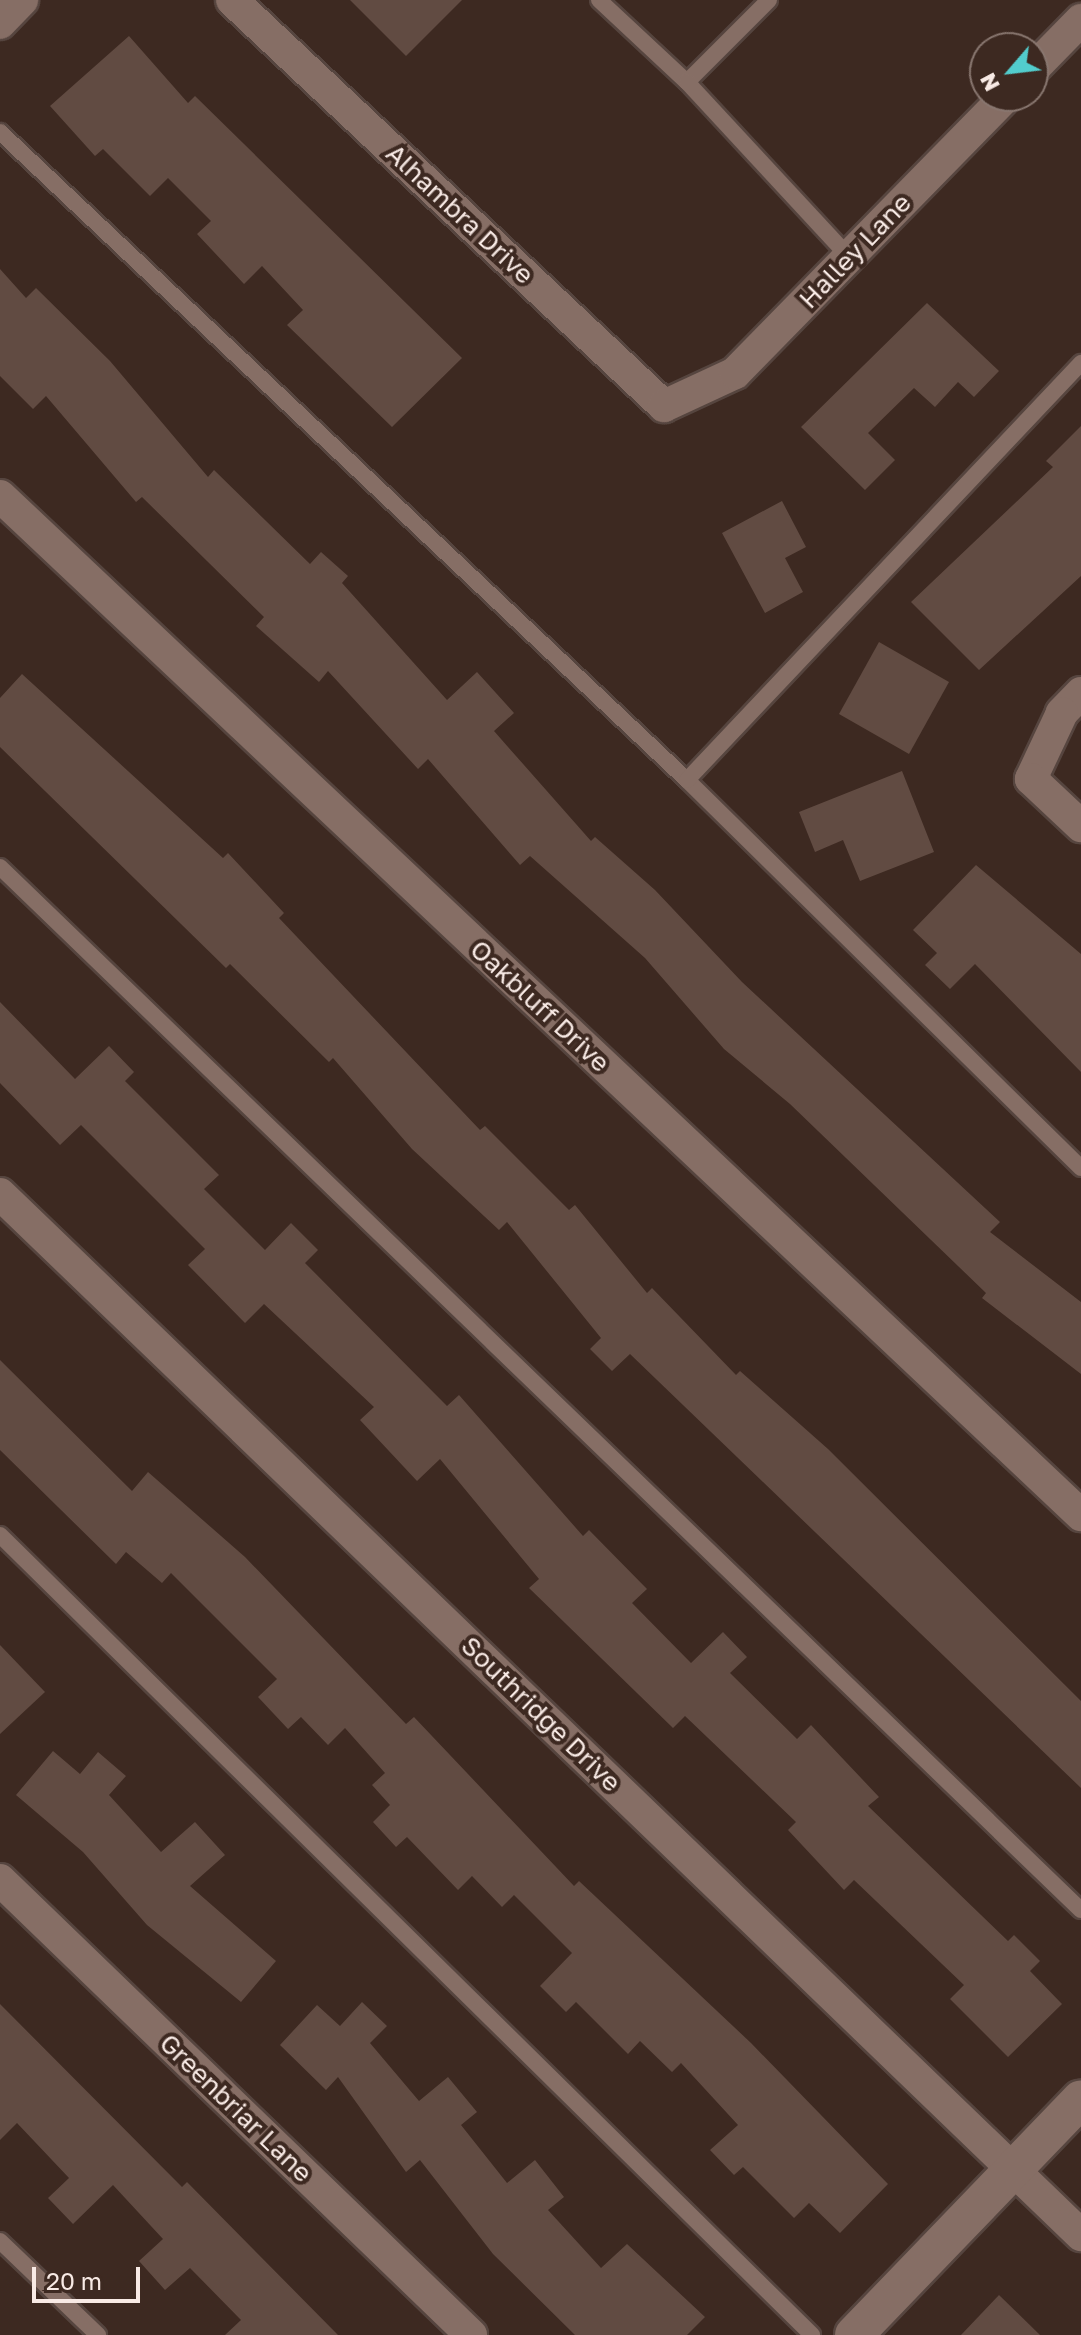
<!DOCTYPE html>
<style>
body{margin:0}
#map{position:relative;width:1081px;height:2335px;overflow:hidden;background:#3d2921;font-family:"Golos Text",sans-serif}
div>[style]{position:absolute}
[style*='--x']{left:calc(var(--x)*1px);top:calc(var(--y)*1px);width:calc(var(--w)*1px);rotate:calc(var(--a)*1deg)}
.building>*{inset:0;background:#614b42}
.roads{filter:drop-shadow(2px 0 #56453f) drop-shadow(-2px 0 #56453f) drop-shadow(0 2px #56453f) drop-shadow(0 -2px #56453f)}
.service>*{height:16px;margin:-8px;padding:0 8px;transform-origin:8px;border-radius:8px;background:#866e65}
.minor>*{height:32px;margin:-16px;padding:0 16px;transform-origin:16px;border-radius:16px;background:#866e65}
.tertiary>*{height:38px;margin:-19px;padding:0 19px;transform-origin:19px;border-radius:19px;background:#866e65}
span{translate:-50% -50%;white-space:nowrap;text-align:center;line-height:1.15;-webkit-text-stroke:8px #3d2921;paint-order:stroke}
.street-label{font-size:26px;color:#f8eae5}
.north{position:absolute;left:969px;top:32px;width:80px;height:80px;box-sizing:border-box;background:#3d2921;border:2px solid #88766f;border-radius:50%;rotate:242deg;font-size:22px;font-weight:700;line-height:32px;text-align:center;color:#f8eae5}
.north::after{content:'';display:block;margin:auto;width:28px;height:36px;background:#52cdcd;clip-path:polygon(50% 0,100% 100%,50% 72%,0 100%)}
.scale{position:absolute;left:32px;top:2267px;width:108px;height:36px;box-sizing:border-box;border:4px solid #f8eae5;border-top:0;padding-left:10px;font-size:24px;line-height:28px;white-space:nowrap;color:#f8eae5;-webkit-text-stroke:6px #3d2921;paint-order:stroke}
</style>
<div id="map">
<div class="building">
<i style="clip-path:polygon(350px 0,462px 0,406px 56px)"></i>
<i style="clip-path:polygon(129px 36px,188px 103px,195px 96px,462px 358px,392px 427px,287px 325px,303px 310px,262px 266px,244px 284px,197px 234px,211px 221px,168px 178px,150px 196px,103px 149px,95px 156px,50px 106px)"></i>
<i style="clip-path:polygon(0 269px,26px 298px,36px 288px,110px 361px,208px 477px,214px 470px,310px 564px,321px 552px,348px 576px,342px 583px,447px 700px,477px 672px,514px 713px,494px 731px,591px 841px,595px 837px,655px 890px,742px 982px,1000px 1222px,990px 1232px,1081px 1302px,1081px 1374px,982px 1298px,986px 1293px,790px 1104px,724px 1049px,645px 958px,530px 856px,520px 865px,428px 759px,418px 769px,328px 671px,319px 682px,256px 626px,264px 617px,142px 497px,136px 502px,46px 396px,33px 409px,0 376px)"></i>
<i style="clip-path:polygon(927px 303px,999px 371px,974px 397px,958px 382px,935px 407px,914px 388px,868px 433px,895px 460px,865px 490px,801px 427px)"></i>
<i style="clip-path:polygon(1081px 426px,1081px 576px,979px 670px,911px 602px,1053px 467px,1046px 461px)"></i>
<i style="clip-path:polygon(782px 501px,806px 547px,785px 558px,803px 592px,765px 613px,722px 533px)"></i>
<i style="clip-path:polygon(879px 642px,949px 682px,909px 754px,839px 714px)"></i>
<i style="clip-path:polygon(22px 674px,223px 858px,228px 853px,284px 913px,279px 918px,480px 1130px,485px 1126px,569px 1210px,575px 1205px,647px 1293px,652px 1288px,736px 1375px,740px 1371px,828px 1449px,1081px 1701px,1081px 1788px,630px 1354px,612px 1371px,590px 1349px,601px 1338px,507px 1222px,499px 1230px,412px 1149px,333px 1058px,329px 1062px,230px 964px,226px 968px,0 747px,0 698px)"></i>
<i style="clip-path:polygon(902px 771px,934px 852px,860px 881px,843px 840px,815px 852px,799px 812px)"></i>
<i style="clip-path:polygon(976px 865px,1081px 954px,1081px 1072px,975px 964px,950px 989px,925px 965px,937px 953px,913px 930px)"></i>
<i style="clip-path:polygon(0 1002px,75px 1079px,109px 1046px,134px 1072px,125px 1081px,219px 1175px,204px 1189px,265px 1250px,291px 1223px,318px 1250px,305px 1263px,447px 1406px,459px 1395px,583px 1536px,589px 1530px,647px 1589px,632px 1603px,691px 1663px,723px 1632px,747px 1657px,730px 1673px,797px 1739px,811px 1725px,879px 1797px,868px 1806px,1008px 1941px,1014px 1935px,1040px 1961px,1030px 1971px,1062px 2004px,1008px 2057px,950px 1999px,964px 1985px,854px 1880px,844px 1890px,788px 1830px,796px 1822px,685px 1716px,673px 1728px,529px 1588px,539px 1579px,440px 1459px,417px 1481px,360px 1420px,374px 1407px,264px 1304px,245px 1323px,188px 1265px,205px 1249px,81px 1125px,60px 1145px,0 1083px)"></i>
<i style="clip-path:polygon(0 1360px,132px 1491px,148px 1472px,245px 1557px,406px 1724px,414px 1717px,574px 1886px,579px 1881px,751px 2043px,888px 2184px,840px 2233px,809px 2203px,794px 2218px,743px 2167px,734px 2175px,710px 2150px,738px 2125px,681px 2063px,672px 2072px,640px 2041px,628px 2054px,576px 2002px,566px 2012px,540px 1986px,572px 1953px,514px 1895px,502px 1907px,472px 1876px,458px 1890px,407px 1837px,396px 1847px,373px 1822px,390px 1805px,372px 1785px,385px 1773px,345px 1728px,328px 1745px,301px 1717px,288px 1729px,258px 1697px,277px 1679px,171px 1573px,162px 1583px,126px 1552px,116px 1564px,0 1450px)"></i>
<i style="clip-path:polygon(0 1645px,45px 1692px,0 1734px)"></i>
<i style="clip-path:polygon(53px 1751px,80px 1774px,98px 1752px,126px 1776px,109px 1795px,161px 1852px,195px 1822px,225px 1855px,190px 1886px,276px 1961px,241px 2002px,147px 1925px,83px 1852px,16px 1795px)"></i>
<i style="clip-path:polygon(362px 2002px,387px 2026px,370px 2043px,419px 2101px,448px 2077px,477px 2112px,461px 2125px,507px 2183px,535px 2160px,564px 2197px,548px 2210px,601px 2268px,627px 2244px,705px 2317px,687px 2335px,575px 2335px,493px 2254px,420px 2160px,406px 2172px,338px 2077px,326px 2090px,280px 2045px,317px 2005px,340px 2026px)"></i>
<i style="clip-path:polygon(0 2004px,182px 2187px,187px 2182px,338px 2335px,225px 2335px,241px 2320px,190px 2268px,165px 2290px,139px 2261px,163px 2239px,113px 2185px,73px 2224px,48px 2198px,69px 2178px,17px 2123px,0 2140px)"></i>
<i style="clip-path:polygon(999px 2295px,1040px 2335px,961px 2335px)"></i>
</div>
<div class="roads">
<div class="service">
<i style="--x:599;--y:0;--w:120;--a:43"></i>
<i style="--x:769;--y:0;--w:116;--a:135"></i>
<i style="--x:687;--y:82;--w:238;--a:47.2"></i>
<i style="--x:0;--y:132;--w:944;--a:43.33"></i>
<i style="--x:687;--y:780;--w:553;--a:44.56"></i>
<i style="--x:687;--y:780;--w:574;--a:-46.62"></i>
<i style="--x:0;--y:867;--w:1502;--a:43.98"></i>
<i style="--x:0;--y:1535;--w:1140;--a:44.57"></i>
<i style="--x:0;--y:2241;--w:136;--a:43.8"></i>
</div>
<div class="minor">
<i style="--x:232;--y:0;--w:593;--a:43.22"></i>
<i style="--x:664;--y:406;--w:78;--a:-24.9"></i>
<i style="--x:735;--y:373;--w:388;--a:-45.6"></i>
<i style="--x:0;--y:23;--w:32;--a:-46"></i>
<i style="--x:1033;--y:69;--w:69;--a:-45.6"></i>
<i style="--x:0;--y:496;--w:1486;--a:43.31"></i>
<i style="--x:1081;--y:693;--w:28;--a:134"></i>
<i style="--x:1062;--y:713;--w:73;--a:115.2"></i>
<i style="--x:1031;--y:779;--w:69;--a:43.2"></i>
<i style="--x:0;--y:1194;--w:1501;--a:43.92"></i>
<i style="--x:0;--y:1880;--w:655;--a:44.01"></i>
</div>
<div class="tertiary">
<i style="--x:854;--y:2335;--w:327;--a:-46.1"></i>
</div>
</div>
<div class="street-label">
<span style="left:460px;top:214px;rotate:43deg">Alhambra Drive</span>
<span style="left:855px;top:251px;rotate:-46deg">Halley Lane</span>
<span style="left:540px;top:1006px;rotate:43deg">Oakbluff Drive</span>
<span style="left:541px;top:1714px;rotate:44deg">Southridge Drive</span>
<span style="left:236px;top:2108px;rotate:44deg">Greenbriar Lane</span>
</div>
<div class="north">N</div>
<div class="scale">20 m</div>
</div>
